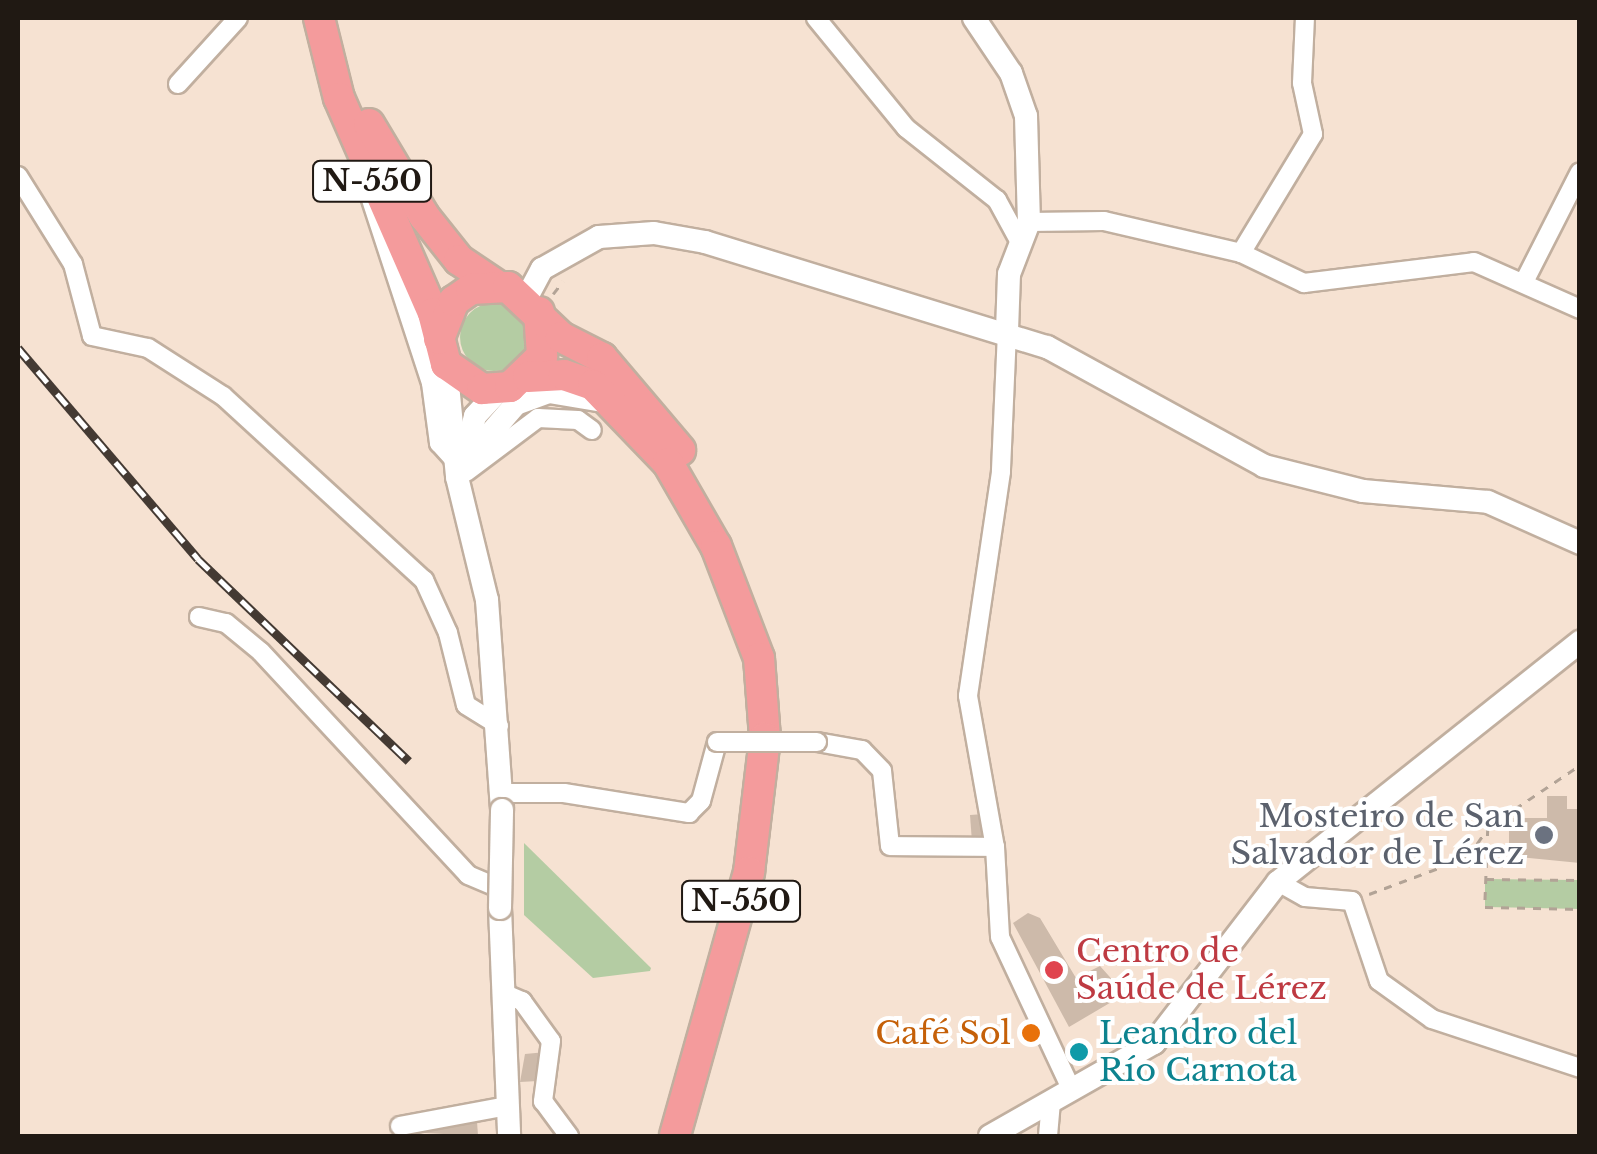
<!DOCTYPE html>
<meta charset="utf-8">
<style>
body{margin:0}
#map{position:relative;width:1597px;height:1154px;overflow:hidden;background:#f6e2d2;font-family:"Libre Baskerville",serif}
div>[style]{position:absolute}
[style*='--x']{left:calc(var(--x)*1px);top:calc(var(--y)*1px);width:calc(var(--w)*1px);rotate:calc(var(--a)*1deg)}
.green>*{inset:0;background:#b4cca3}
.round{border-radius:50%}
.building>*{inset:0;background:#cdbaaa}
.path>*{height:2.5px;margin-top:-1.25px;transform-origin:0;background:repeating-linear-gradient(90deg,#b2a396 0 8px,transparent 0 16px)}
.roads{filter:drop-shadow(2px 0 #c1af9f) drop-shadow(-2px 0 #c1af9f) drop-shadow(0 2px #c1af9f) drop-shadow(0 -2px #c1af9f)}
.minor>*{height:18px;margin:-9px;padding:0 9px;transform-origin:9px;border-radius:9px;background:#fff}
.tertiary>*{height:22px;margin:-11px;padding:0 11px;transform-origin:11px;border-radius:11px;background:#fff}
.trunk>*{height:30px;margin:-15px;padding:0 15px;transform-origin:15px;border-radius:15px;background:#f49b9c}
.rail>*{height:9px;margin-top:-4.5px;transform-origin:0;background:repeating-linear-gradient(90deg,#fff 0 15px,#443a33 0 30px);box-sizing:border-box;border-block:2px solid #443a33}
.bridges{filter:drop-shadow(2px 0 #c1af9f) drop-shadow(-2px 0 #c1af9f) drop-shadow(0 2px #c1af9f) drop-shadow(0 -2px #c1af9f)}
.minor-bridge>*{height:18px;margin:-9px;padding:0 9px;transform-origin:9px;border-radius:9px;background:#fff}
.tertiary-bridge>*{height:22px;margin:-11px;padding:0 11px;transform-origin:11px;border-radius:11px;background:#fff}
.dots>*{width:28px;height:28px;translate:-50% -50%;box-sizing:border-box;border:5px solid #fff;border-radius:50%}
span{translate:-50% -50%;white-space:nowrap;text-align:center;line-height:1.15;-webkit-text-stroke:8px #fff;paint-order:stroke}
.shield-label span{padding:2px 8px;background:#fff;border:2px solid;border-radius:8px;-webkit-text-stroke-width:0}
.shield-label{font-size:30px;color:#201913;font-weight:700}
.worship-label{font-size:32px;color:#5b616d}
.right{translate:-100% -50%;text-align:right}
.health-label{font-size:32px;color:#be3a42}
.left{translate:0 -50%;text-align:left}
.food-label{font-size:32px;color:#c56008}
.culture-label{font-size:32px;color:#0d838f}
.frame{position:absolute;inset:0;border:20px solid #201913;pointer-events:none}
</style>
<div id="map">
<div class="green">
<i class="round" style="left:460px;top:303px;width:68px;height:68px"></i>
<i style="clip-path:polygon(524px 843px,651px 968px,650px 971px,593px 978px,524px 915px)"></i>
<i style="clip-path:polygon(1485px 879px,1579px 880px,1579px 909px,1485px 907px)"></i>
</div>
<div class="building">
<i style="clip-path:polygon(1547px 796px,1567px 796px,1567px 809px,1580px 809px,1580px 863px,1509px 856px,1509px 818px,1547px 818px)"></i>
<i style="clip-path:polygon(984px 814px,985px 841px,972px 842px,970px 815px)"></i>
<i style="clip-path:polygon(1028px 913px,1040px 918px,1076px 978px,1100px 966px,1125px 994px,1069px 1027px,1013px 923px)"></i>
<i style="clip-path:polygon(546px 1052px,538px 1081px,520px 1082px,525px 1054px)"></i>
<i style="clip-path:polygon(477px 1121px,478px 1136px,409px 1132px)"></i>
</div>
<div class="path">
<i style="--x:553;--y:294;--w:16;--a:-52"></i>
<i style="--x:1488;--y:828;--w:79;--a:92.2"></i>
<i style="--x:1485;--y:907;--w:95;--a:1.2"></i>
<i style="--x:1486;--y:879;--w:94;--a:0.6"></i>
<i style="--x:1369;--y:894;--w:106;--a:-20.5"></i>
<i style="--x:1468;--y:857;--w:36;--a:-56"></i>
<i style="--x:1488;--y:827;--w:111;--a:-34"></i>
</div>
<div class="roads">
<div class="minor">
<i style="--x:816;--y:18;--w:142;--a:50.7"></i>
<i style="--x:906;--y:128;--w:116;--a:38.4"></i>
<i style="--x:997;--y:200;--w:50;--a:61.4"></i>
<i style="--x:178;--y:84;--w:89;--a:-47.7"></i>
<i style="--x:362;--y:172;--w:222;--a:71.9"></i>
<i style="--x:431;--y:383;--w:61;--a:82.4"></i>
<i style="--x:439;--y:443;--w:24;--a:48"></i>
<i style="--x:18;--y:176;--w:104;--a:58"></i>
<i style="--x:73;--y:264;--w:74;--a:75.2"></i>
<i style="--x:92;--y:336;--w:57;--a:12.1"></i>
<i style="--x:148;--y:348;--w:89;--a:32.6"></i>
<i style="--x:223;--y:396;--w:273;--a:42.5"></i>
<i style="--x:424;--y:580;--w:58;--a:65.6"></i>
<i style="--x:448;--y:633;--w:74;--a:76"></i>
<i style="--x:466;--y:705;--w:39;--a:32"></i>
<i style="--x:1029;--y:222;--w:75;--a:-0.8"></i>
<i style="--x:1104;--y:221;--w:141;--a:13.1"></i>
<i style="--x:1241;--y:253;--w:70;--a:25.5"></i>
<i style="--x:1304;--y:283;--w:171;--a:-7"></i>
<i style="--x:1474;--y:262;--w:116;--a:23.9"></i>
<i style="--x:1241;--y:253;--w:139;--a:-58.8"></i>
<i style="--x:1313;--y:134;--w:52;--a:-102.2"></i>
<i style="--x:1302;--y:83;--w:65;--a:-87.4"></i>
<i style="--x:1524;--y:282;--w:123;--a:-63"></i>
<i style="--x:1007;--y:332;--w:140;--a:92.5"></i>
<i style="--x:1001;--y:472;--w:226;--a:98.4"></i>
<i style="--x:968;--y:696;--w:153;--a:79.9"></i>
<i style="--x:995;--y:847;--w:90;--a:86.8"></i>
<i style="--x:1000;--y:937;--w:170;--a:64.9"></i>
<i style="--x:466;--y:472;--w:90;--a:-36.9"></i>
<i style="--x:538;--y:418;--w:40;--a:2.9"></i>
<i style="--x:578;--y:420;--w:17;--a:36"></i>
<i style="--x:199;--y:617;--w:28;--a:13"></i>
<i style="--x:226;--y:623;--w:45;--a:39.6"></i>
<i style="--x:261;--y:652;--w:304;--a:47.1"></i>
<i style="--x:468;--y:875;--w:36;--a:23"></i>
<i style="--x:817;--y:742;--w:46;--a:10.1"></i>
<i style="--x:862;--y:750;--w:29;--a:46"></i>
<i style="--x:882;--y:771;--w:75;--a:83.9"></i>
<i style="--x:890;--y:846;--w:105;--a:0.5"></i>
<i style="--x:501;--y:793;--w:63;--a:0"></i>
<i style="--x:564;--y:793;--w:127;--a:9.1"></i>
<i style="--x:689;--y:813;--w:17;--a:-45"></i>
<i style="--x:701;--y:801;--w:61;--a:-74.8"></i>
<i style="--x:1278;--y:882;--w:31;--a:29"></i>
<i style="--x:1305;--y:897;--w:47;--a:4.9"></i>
<i style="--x:1352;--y:901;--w:84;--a:71.4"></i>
<i style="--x:1379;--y:981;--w:65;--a:35.6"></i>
<i style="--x:1432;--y:1019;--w:156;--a:18.3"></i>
<i style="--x:503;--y:993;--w:21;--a:23"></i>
<i style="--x:522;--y:1001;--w:49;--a:54.1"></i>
<i style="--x:551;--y:1041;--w:61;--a:97.6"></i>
<i style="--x:543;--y:1101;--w:44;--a:53.4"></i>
<i style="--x:400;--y:1126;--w:109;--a:-10.6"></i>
<i style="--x:1048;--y:1136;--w:33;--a:-85"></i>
</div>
<div class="tertiary">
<i style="--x:974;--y:18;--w:66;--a:56.1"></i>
<i style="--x:1011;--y:73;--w:46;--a:70.8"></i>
<i style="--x:1026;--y:116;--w:106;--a:88.4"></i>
<i style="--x:1029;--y:222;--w:56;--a:111"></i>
<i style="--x:1009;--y:274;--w:58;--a:92"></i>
<i style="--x:527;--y:297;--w:32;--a:-62"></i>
<i style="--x:542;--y:269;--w:65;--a:-29.3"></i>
<i style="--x:599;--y:237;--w:55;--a:-4.2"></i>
<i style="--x:654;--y:233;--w:52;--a:10"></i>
<i style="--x:705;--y:242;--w:358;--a:17.1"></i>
<i style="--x:1047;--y:347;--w:247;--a:28.7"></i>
<i style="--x:1264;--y:466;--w:102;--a:14.2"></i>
<i style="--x:1363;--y:491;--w:125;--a:5"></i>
<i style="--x:1488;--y:502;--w:101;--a:24"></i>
<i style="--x:446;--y:364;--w:114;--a:84.4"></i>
<i style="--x:457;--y:477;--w:127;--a:76.3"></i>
<i style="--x:487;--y:600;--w:211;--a:85.9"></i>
<i style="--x:466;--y:450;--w:35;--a:-75"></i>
<i style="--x:475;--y:416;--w:35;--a:-47"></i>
<i style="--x:464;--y:464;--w:79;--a:-49.1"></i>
<i style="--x:516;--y:404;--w:35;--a:-20"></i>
<i style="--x:549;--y:392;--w:56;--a:9.3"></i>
<i style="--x:500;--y:908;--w:228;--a:87.7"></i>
<i style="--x:990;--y:1136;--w:189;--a:-29.6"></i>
<i style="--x:1154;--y:1043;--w:203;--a:-52.4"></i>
<i style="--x:1278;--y:882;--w:386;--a:-38.5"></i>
</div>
<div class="trunk">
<i style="--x:319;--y:18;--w:82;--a:76"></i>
<i style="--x:339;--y:98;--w:235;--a:66.4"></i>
<i style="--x:433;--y:313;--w:53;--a:75.7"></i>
<i style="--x:446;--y:364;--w:44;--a:34.8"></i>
<i style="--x:482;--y:389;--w:28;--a:-4"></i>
<i style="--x:510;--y:387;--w:45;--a:-44.1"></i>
<i style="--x:542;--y:356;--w:44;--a:-93.9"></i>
<i style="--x:369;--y:124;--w:107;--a:59.1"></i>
<i style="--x:424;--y:216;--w:56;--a:51.5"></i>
<i style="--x:459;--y:260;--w:43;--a:33.7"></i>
<i style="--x:439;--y:339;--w:41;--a:-68.5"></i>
<i style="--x:454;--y:301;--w:21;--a:-35"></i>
<i style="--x:471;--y:289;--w:37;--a:-3"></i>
<i style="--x:508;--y:287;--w:73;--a:43.3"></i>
<i style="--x:561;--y:337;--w:46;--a:27.1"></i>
<i style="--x:602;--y:358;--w:121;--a:49.7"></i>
<i style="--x:528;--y:377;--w:36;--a:-3"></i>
<i style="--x:564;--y:375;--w:31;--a:19"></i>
<i style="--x:593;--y:385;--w:108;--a:46.1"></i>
<i style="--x:668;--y:463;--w:96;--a:60"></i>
<i style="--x:716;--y:546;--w:120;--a:69"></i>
<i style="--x:759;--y:658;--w:80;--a:85.7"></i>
<i style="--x:765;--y:738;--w:135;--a:96.8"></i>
<i style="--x:749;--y:872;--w:274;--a:105.7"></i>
</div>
</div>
<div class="rail">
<i style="--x:18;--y:348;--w:277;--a:49.5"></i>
<i style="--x:198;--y:559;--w:292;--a:43.8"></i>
</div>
<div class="bridges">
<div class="minor-bridge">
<i style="--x:717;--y:742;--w:100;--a:0"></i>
</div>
<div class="tertiary-bridge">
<i style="--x:500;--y:908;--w:98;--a:-88.8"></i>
</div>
</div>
<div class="dots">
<i style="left:1544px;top:835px;background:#6b7280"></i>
<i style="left:1054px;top:970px;background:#e0444e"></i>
<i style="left:1031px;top:1033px;background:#e8710a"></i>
<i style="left:1079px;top:1052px;background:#0f9aa8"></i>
</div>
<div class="shield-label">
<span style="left:372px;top:181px">N-550</span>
<span style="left:741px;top:901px">N-550</span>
</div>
<div class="worship-label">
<span class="right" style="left:1524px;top:835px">Mosteiro de San<br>Salvador de Lérez</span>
</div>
<div class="health-label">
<span class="left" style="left:1076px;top:970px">Centro de<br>Saúde de Lérez</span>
</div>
<div class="food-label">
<span class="right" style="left:1011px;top:1033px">Café Sol</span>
</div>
<div class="culture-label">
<span class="left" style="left:1099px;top:1052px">Leandro del<br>Río Carnota</span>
</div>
<div class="frame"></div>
</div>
